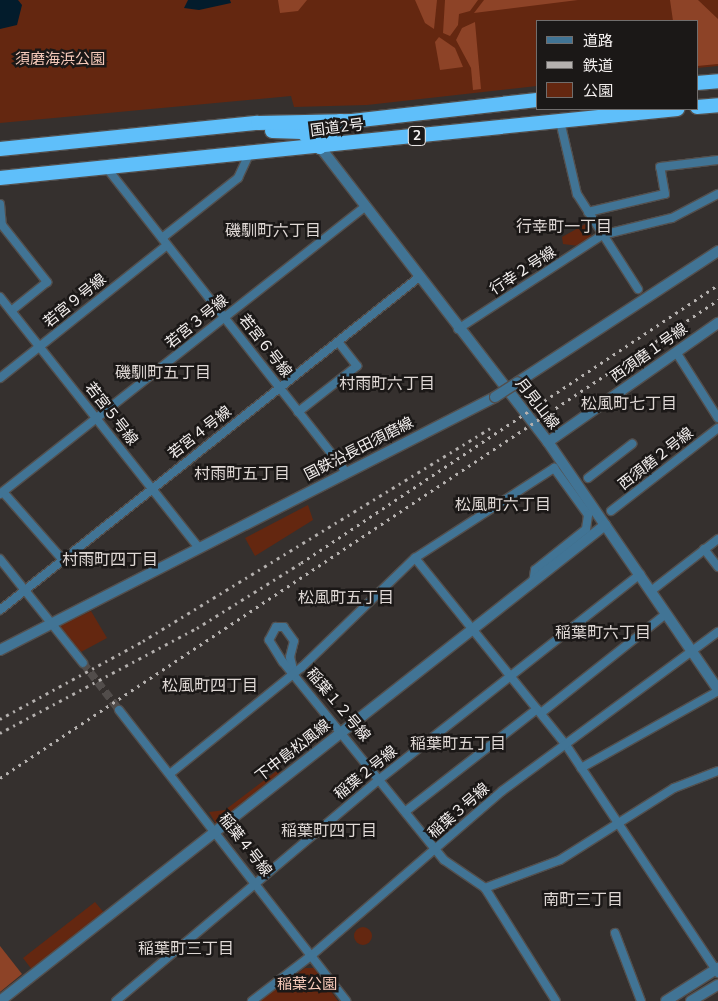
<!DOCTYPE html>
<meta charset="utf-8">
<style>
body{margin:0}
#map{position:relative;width:718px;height:1001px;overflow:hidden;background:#35302e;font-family:"Nunito Sans","Noto Sans JP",sans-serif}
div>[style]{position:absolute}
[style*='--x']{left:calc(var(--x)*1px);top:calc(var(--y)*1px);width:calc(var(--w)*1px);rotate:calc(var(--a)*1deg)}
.green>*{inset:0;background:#642710}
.round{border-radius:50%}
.forest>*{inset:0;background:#8d4327}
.water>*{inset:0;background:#031c2c}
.minor-tunnel>*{height:8px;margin-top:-4px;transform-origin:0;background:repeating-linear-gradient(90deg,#524d4b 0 8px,transparent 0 12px)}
.roads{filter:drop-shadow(1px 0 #534f4d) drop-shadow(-1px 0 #534f4d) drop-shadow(0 1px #534f4d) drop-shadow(0 -1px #534f4d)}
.minor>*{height:8px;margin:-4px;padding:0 4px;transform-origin:4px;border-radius:4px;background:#417495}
.tertiary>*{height:10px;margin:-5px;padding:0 5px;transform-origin:5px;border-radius:5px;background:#417495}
.trunk>*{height:14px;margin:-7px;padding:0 7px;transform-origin:7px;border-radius:7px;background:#5fbffa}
.rail>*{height:3px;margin-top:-1.5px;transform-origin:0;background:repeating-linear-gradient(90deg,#b5b1af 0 2.5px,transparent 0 7.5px)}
.bridges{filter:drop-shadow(1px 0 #534f4d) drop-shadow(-1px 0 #534f4d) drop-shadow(0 1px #534f4d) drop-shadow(0 -1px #534f4d)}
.tertiary-bridge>*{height:10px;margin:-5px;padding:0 5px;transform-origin:5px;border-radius:5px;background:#417495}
span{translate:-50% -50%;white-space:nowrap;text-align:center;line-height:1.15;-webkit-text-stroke:5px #1b1817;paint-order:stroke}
.shield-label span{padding:1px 4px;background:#1b1817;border:1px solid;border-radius:4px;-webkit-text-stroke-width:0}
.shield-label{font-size:14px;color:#f3efee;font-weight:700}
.park-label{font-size:15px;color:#f6caba}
.street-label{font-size:15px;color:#f3efee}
.neighbourhood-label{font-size:16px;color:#dfd8d5}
.legend{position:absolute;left:536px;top:20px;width:162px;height:90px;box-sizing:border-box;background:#1b1817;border:1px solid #716e6d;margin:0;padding:6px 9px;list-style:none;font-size:15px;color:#f3efee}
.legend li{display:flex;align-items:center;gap:10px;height:25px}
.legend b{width:25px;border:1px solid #716e6d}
</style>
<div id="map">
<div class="green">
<i style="clip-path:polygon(0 0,718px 0,718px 66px,697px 68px,697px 21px,537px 21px,537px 86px,367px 105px,294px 107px,291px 96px,0 123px)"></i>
<i style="clip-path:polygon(589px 222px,591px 238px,579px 246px,563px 244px,562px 237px)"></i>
<i style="clip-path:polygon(308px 505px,313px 520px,255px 556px,245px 538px)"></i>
<i style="clip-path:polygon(91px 611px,107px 638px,81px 652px,59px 626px)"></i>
<i style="clip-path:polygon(279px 769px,282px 774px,216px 824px,209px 812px,225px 810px)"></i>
<i style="clip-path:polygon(95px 902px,105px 914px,33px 971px,23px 958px)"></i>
<i class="round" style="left:354px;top:927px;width:18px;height:18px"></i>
<i style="clip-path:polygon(305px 968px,314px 968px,338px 1001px,260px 1001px)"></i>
</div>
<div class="forest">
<i style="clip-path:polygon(278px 0,307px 0,298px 11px,280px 13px)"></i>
<i style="clip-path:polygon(415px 0,437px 0,434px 29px,425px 23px)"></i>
<i style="clip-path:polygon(445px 0,478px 0,470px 11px,459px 14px,458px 25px,450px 36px,443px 33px)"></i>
<i style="clip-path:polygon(484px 0,578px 0,474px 13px)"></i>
<i style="clip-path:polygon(670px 0,698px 0,718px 19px,718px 64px,697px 66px,697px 21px,673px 21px)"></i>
<i style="clip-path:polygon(475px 22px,481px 89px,473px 90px,471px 68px,456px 40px,462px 28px)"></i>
<i style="clip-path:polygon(439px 37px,455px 48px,463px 67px,440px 70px,435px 42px)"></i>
<i style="clip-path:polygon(0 946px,22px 974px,0 992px)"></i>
</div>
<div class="water">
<i style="clip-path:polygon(0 0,18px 0,22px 5px,17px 25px,0 29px)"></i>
<i style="clip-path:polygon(188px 0,230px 0,231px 3px,199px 10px,184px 8px)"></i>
</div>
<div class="minor-tunnel">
<i style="--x:83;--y:663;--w:59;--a:52.5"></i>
</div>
<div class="roads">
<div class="minor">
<i style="--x:560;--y:121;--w:75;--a:76.9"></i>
<i style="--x:577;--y:194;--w:113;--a:57.3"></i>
<i style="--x:106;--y:167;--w:388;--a:51.8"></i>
<i style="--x:0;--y:204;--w:21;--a:85"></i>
<i style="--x:2;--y:225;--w:73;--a:51.7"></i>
<i style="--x:47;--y:282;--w:46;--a:141.1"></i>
<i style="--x:588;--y:212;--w:79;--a:-13.2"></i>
<i style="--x:665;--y:194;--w:27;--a:-100"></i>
<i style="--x:660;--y:167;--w:58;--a:-6.9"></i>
<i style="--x:162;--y:238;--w:97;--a:-38.3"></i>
<i style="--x:238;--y:178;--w:26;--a:-65"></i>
<i style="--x:0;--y:297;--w:320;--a:51.6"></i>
<i style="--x:458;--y:329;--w:172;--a:-33.1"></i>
<i style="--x:602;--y:235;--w:72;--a:-13.7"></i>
<i style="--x:672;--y:218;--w:52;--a:-27.6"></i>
<i style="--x:676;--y:352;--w:78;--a:57.5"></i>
<i style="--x:0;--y:378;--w:213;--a:-38.5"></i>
<i style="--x:298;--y:412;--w:75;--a:-37.9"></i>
<i style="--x:357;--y:366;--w:29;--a:-128"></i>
<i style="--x:588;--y:478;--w:56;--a:-37.7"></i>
<i style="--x:3;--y:492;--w:91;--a:48.6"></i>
<i style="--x:0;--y:494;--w:463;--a:-38.2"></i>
<i style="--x:611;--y:511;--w:135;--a:-37.8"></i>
<i style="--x:704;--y:549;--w:23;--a:52"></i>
<i style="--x:415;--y:558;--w:240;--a:51.1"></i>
<i style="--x:566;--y:745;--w:274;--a:56.3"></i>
<i style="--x:0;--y:559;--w:133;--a:51.4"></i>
<i style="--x:651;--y:591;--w:85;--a:-37.8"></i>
<i style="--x:0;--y:610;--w:534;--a:-38.46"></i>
<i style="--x:294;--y:674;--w:17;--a:-103"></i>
<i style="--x:290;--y:657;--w:16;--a:-76"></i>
<i style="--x:294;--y:641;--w:17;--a:-126"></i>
<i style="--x:284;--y:627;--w:8;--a:180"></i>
<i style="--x:276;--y:627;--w:15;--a:118"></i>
<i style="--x:269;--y:640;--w:26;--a:58"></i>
<i style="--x:283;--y:662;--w:255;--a:50.9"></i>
<i style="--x:444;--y:860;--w:50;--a:34.3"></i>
<i style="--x:485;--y:888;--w:133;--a:57.9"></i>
<i style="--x:119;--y:710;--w:369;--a:52"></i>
<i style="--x:541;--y:713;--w:159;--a:-38.4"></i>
<i style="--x:581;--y:768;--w:157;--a:-29.3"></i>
<i style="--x:171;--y:773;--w:169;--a:-39"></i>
<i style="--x:302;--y:667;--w:157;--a:-44"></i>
<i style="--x:415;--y:558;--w:166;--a:-32.9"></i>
<i style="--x:554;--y:468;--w:58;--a:54.1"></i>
<i style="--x:588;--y:515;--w:14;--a:98"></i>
<i style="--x:586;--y:529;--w:65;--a:141.2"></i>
<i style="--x:535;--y:570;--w:12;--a:99"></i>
<i style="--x:406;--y:811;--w:166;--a:-37.9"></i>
<i style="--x:485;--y:888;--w:80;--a:-20.5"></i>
<i style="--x:560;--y:860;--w:135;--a:-32.3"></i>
<i style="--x:674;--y:788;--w:47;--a:-21.1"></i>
<i style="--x:615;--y:933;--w:73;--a:69.1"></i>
<i style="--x:116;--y:1001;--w:346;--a:-40.1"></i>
<i style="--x:381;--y:778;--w:330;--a:-38.2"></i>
<i style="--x:252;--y:1001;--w:76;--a:-37.5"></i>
<i style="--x:312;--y:955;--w:251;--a:-40.8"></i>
<i style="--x:502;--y:791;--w:268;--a:-36.4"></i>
</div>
<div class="tertiary">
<i style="--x:320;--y:147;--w:373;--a:52.3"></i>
<i style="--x:548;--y:442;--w:300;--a:55.5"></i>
<i style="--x:518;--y:382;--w:239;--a:-33.2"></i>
<i style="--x:548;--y:442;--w:208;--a:-35"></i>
<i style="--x:0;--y:650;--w:556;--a:-27.07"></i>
<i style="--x:0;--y:1001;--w:770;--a:-38.19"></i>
<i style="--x:666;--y:1001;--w:62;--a:-32.4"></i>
<i style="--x:691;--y:1001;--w:31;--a:-31"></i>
</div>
<div class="trunk">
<i style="--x:697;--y:83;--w:21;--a:-5"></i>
<i style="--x:697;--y:107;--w:21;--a:-5"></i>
<i style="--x:272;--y:131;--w:30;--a:2"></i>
<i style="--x:302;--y:132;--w:23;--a:40"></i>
<i style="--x:320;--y:147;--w:33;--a:-52"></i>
<i style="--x:0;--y:149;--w:259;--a:-5.8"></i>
<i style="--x:258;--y:123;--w:94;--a:-1.2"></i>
<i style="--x:352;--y:121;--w:186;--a:-6.5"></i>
<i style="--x:0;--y:178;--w:681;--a:-5.82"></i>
</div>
</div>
<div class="rail">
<i style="--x:0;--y:719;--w:163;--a:-28.6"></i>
<i style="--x:143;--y:641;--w:409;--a:-31.5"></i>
<i style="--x:0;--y:733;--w:223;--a:-28.1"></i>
<i style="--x:197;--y:628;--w:123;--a:-32"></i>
<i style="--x:301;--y:563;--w:501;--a:-33.69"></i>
<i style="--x:0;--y:778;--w:863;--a:-33.65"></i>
</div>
<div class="bridges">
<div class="tertiary-bridge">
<i style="--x:495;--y:397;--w:27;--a:-33"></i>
</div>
</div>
<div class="shield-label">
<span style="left:417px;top:136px">2</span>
</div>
<div class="park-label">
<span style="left:60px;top:60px">須磨海浜公園</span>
<span style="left:307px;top:985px">稲葉公園</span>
</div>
<div class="street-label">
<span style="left:337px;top:128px;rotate:-7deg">国道2号</span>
<span style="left:523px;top:271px;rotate:-33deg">行幸２号線</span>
<span style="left:75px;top:301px;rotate:-39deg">若宮９号線</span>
<span style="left:197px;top:322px;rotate:-39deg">若宮３号線</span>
<span style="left:265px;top:346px;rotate:52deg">若宮６号線</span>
<span style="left:649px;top:353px;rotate:-35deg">西須磨１号線</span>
<span style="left:537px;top:404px;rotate:52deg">月見山線</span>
<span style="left:111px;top:414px;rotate:52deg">若宮５号線</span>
<span style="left:200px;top:433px;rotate:-38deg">若宮４号線</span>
<span style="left:359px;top:449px;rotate:-27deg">国鉄沿長田須磨線</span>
<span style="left:656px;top:459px;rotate:-38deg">西須磨２号線</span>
<span style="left:338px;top:705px;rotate:50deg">稲葉１２号線</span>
<span style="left:293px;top:751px;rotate:-38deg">下中島松風線</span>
<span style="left:366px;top:773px;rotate:-39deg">稲葉２号線</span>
<span style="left:459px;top:811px;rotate:-41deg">稲葉３号線</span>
<span style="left:245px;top:845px;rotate:52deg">稲葉４号線</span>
</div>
<div class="neighbourhood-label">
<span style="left:564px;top:227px">行幸町一丁目</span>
<span style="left:273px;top:231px">磯馴町六丁目</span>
<span style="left:163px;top:373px">磯馴町五丁目</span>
<span style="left:387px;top:384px">村雨町六丁目</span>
<span style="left:629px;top:404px">松風町七丁目</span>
<span style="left:242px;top:474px">村雨町五丁目</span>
<span style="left:503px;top:505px">松風町六丁目</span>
<span style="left:110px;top:560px">村雨町四丁目</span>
<span style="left:346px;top:598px">松風町五丁目</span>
<span style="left:603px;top:633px">稲葉町六丁目</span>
<span style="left:210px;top:686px">松風町四丁目</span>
<span style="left:458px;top:744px">稲葉町五丁目</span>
<span style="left:329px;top:831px">稲葉町四丁目</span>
<span style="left:583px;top:900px">南町三丁目</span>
<span style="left:186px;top:949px">稲葉町三丁目</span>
</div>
<ul class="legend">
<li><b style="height:6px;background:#417495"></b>道路</li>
<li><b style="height:6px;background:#b5b1af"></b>鉄道</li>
<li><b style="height:14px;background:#642710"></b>公園</li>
</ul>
</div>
